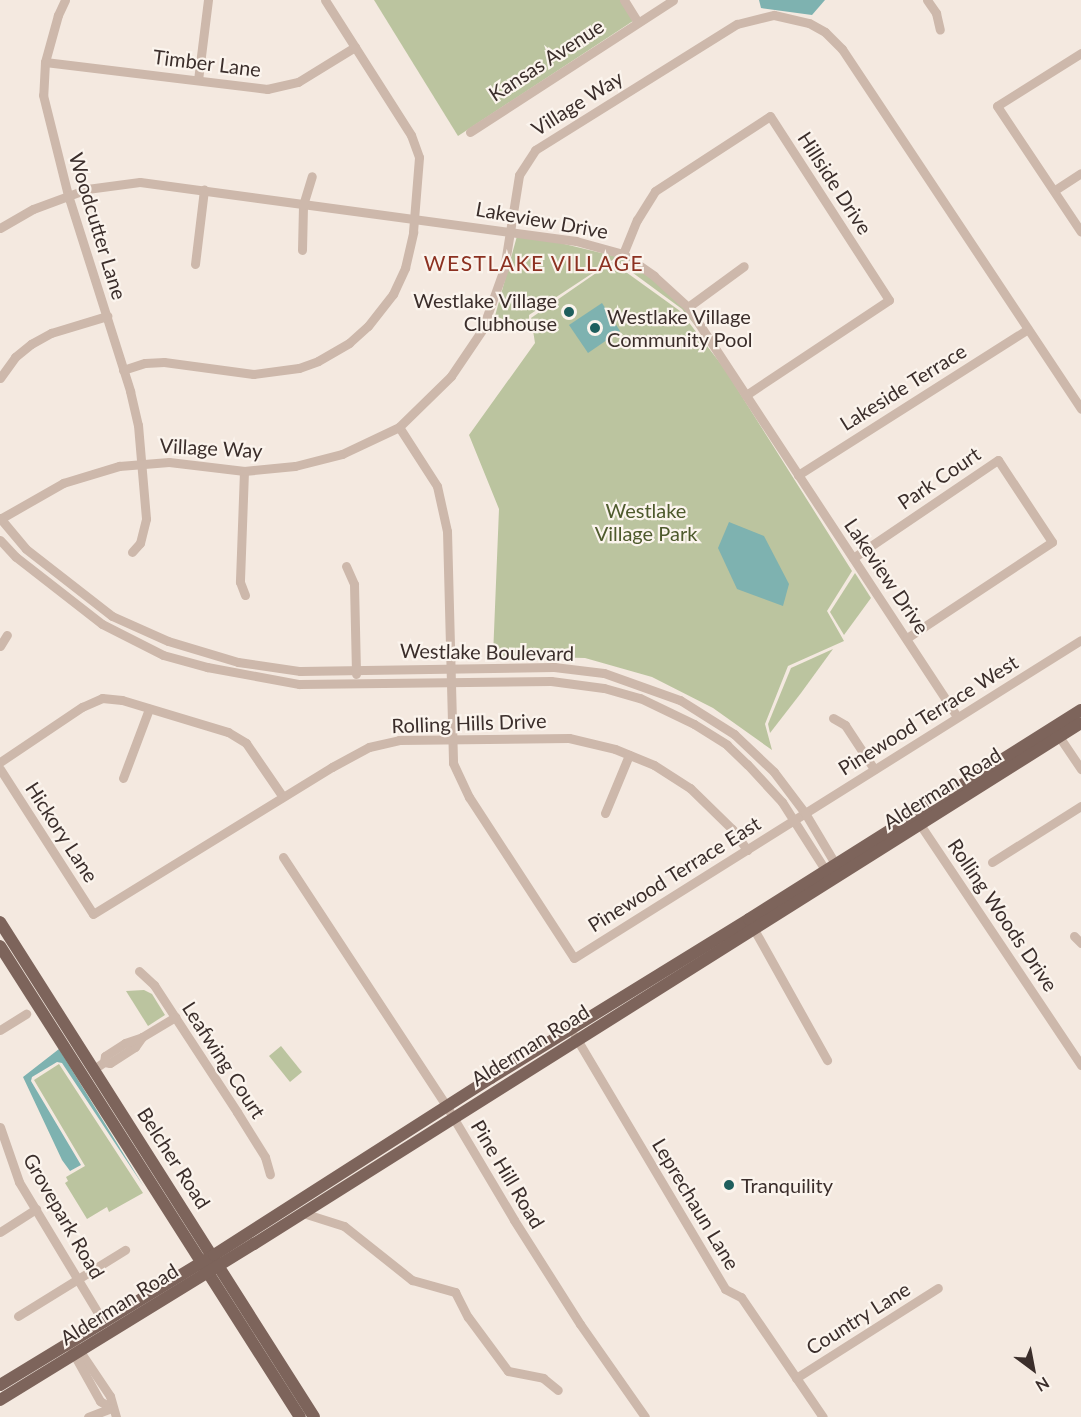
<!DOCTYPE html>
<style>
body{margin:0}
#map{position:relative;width:1081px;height:1417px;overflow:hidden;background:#f4e9e0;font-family:Lato,sans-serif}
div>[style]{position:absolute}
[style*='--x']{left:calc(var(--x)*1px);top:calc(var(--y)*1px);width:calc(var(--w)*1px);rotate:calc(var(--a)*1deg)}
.green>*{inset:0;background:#bbc49f}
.water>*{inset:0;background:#7eb2b0}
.minor>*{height:9px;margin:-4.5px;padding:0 4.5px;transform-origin:4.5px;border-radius:4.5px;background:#cdb8ab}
.major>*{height:12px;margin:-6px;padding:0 6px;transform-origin:6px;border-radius:6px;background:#7d645b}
.dots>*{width:16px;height:16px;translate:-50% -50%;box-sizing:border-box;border:3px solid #fbf4ed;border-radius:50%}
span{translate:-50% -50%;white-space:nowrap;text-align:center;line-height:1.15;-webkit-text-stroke:4.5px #fbf4ed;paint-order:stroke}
.street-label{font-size:20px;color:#3b2e2b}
.poi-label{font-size:20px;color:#3b2e2b}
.right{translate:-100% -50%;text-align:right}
.left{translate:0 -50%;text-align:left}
.park-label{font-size:20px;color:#4e5a2d}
.neighbourhood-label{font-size:21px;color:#8c3121;letter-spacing:1.5px}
.north{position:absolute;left:1003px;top:1339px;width:60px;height:60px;-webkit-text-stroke:4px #fbf4ed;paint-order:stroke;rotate:148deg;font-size:16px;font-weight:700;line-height:24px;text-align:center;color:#3b2e2b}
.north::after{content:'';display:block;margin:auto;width:21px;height:27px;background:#3b2e2b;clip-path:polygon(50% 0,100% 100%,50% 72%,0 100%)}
</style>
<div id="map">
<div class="green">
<i style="clip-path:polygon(374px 0,620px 0,633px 21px,458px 136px)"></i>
<i style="clip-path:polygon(517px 236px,552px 241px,622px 258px,652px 278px,686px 310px,705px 338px,682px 309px,614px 259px,529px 315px,529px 329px,495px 316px)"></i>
<i style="clip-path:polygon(612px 262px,680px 311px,724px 368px,852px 571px,827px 611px,844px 641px,788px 666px,765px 724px,772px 750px,713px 708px,652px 677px,585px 658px,493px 656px,499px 509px,469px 435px,535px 343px,531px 318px)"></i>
<i style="clip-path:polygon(855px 573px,871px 598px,844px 635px,830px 612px)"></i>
<i style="clip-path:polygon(833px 649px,801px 693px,770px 733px,768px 724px,791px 668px)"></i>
<i style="clip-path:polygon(144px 990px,152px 994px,165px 1015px,148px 1026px,126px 991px)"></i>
<i style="clip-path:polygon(281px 1046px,302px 1072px,290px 1082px,269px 1056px)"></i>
<i style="clip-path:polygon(59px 1064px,143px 1193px,109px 1212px,107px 1207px,87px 1219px,65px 1183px,68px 1181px,66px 1177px,85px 1166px,34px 1080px)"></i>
</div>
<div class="water">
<i style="clip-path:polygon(759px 0,825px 0,812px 15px,761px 8px)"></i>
<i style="clip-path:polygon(602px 303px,620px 331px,588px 353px,569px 325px)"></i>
<i style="clip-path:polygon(729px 522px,764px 536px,789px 584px,783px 606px,737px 589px,718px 548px)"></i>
<i style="clip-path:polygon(59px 1049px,144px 1187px,62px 1063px,57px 1062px,32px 1077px,31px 1081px,81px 1165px,70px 1171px,62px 1160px,23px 1077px)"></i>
</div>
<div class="minor">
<i style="--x:65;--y:0;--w:17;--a:115"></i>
<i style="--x:58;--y:15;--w:49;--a:105.5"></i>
<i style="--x:45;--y:62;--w:33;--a:93"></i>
<i style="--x:43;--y:95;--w:103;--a:76"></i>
<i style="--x:68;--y:195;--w:206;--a:72.4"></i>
<i style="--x:130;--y:391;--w:35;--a:77"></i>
<i style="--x:138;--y:425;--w:94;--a:85.1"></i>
<i style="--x:146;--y:519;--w:25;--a:104"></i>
<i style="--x:140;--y:543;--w:12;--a:132"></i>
<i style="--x:624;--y:0;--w:26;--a:58"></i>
<i style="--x:927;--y:0;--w:16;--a:55"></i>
<i style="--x:936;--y:13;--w:17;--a:77"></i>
<i style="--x:1081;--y:53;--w:99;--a:147.8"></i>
<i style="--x:997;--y:106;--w:151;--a:56.3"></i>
<i style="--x:45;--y:62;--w:224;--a:6.9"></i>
<i style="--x:267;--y:89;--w:32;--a:-13"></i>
<i style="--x:298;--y:82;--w:67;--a:-31.6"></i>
<i style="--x:198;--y:80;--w:81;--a:-82.9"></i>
<i style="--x:470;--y:132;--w:242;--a:-33"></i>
<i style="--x:1055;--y:190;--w:31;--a:-33"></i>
<i style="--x:0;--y:228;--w:38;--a:-30"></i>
<i style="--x:33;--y:209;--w:58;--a:-20.3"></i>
<i style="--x:87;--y:189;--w:53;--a:-7.5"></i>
<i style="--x:140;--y:182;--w:440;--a:7.7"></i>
<i style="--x:576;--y:241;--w:49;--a:15.5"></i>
<i style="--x:623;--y:254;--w:38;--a:35"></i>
<i style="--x:654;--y:276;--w:46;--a:42.4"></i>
<i style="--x:688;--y:307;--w:490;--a:56.7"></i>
<i style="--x:302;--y:250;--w:45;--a:-88.7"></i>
<i style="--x:303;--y:205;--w:30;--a:-73"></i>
<i style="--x:623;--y:254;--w:37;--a:-68"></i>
<i style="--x:637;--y:220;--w:34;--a:-58"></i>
<i style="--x:655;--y:191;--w:137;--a:-33.1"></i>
<i style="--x:770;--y:116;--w:219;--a:57.1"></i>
<i style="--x:889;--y:300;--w:172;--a:146.4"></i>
<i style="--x:195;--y:264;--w:75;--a:-83.1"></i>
<i style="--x:688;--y:307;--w:69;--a:-36.2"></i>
<i style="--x:123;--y:370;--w:23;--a:-18"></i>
<i style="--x:145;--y:363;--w:19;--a:-3"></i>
<i style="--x:164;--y:362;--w:90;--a:7.7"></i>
<i style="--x:253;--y:374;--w:46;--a:-7.4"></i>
<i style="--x:299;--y:368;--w:20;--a:-20"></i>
<i style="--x:318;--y:361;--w:36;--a:-30"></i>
<i style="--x:349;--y:343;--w:25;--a:-42"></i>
<i style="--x:368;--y:326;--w:41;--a:-52"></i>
<i style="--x:393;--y:294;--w:29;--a:-65"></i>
<i style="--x:405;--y:268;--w:37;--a:-77"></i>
<i style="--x:413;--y:232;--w:75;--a:-85.4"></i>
<i style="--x:419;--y:157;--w:23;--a:-110"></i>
<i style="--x:411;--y:135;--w:160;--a:-122.5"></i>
<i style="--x:0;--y:378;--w:26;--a:-54"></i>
<i style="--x:15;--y:357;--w:21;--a:-39"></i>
<i style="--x:31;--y:344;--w:23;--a:-29"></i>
<i style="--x:51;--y:333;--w:59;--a:-16.9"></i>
<i style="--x:399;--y:427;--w:70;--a:57.2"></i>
<i style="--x:437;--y:486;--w:46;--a:77.5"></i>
<i style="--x:447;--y:531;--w:232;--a:88.5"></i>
<i style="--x:453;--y:763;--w:38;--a:65"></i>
<i style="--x:469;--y:797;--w:192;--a:56.9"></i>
<i style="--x:574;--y:958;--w:598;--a:-32.1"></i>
<i style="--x:244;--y:471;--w:111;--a:92.1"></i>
<i style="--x:240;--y:582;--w:14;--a:69"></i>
<i style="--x:798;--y:475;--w:272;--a:-32.4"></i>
<i style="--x:0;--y:518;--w:40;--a:50"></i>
<i style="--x:26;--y:549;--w:109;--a:37.9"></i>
<i style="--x:112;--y:616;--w:61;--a:24.1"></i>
<i style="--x:168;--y:641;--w:73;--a:16.7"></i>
<i style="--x:238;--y:662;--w:63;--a:8.3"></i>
<i style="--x:300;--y:671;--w:254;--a:-0.9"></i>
<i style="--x:554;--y:667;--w:50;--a:6.8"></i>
<i style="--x:604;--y:673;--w:81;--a:19.6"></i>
<i style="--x:680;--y:700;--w:64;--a:32.2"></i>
<i style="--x:734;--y:734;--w:55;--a:43.5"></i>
<i style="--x:774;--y:772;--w:51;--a:52.9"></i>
<i style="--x:805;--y:813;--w:63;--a:59.3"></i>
<i style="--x:0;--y:519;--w:73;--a:-29.7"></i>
<i style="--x:63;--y:483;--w:59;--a:-16.9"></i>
<i style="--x:119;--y:466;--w:50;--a:-4.6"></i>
<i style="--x:169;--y:462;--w:76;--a:6.8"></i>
<i style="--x:244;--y:471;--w:51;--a:-5.6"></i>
<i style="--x:295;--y:466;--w:49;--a:-14.3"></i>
<i style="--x:342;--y:454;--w:63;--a:-25.3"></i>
<i style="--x:399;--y:427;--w:73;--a:-44.4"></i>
<i style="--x:451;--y:376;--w:55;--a:-56"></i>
<i style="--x:482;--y:330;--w:65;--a:-70.2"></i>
<i style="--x:504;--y:269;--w:95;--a:-80.9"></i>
<i style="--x:519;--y:175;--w:30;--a:-57"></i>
<i style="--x:535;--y:150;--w:238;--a:-32"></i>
<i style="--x:737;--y:24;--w:38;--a:-14"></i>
<i style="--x:774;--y:15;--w:36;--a:13"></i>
<i style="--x:809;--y:23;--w:18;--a:29"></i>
<i style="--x:825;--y:32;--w:24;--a:45"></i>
<i style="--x:842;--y:49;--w:432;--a:56.4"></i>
<i style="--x:0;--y:540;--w:23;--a:47"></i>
<i style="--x:16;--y:557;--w:109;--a:37.9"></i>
<i style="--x:102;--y:624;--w:68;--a:26.9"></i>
<i style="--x:163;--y:655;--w:46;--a:15.3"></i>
<i style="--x:207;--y:667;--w:94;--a:10.5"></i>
<i style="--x:299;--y:684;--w:252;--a:-0.7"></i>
<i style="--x:551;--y:681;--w:53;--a:7.5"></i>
<i style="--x:604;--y:688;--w:37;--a:16"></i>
<i style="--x:640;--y:698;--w:60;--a:25.7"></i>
<i style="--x:694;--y:724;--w:39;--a:32"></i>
<i style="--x:727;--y:745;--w:28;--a:44"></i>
<i style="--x:747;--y:764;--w:52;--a:47.4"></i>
<i style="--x:782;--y:802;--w:82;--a:57.5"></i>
<i style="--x:826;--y:871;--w:5;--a:37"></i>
<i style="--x:853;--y:558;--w:175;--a:-34.1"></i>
<i style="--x:998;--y:460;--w:98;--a:56.6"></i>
<i style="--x:1052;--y:542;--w:174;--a:146.5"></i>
<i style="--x:346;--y:566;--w:20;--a:66"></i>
<i style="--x:354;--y:584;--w:90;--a:88.7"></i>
<i style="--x:0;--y:646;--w:13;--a:-58"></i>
<i style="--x:833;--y:718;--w:14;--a:30"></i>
<i style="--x:845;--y:725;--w:53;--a:56.6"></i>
<i style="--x:1056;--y:732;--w:45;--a:56"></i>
<i style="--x:0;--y:762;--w:99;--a:-33.9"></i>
<i style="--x:82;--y:707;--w:22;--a:-24"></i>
<i style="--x:102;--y:698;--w:20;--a:6"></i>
<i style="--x:122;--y:700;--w:111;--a:16.8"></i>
<i style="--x:228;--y:732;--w:21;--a:31"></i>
<i style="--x:246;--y:743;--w:65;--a:55.6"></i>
<i style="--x:0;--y:769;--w:172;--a:57.3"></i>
<i style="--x:93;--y:914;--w:281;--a:-31.6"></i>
<i style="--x:332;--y:767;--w:42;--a:-28.4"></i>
<i style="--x:369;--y:747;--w:31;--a:-13"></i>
<i style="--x:399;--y:740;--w:170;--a:-0.7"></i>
<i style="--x:569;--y:738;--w:47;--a:13.4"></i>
<i style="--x:615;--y:749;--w:42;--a:22.3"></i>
<i style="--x:654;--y:765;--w:43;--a:32.6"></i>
<i style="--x:690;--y:788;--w:59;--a:44.3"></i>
<i style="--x:732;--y:829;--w:26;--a:54"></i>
<i style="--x:123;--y:778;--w:74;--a:-69.4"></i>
<i style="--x:605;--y:813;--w:63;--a:-67.5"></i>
<i style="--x:917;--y:820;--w:295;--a:56.2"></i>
<i style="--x:283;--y:857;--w:299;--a:56.7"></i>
<i style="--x:447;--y:1107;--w:131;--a:59.3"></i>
<i style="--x:514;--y:1220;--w:123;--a:57.6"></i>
<i style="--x:580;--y:1324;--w:113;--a:55"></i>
<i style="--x:992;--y:862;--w:105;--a:-32.2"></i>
<i style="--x:751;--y:924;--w:156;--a:60.8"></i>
<i style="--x:1074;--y:936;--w:10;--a:45"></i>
<i style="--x:139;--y:971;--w:21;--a:43"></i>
<i style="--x:154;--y:985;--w:152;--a:56.8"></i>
<i style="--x:237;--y:1112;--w:53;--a:58.1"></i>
<i style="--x:265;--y:1157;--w:18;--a:74"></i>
<i style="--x:0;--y:1030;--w:31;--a:-32"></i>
<i style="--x:575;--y:1036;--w:294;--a:59.3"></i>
<i style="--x:725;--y:1289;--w:18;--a:27"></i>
<i style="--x:741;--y:1297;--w:145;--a:55.7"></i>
<i style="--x:104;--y:1062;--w:6;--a:9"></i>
<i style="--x:110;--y:1063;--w:30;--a:-33"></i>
<i style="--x:135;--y:1047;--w:12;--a:-55"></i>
<i style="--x:94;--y:1069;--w:12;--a:-35"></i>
<i style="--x:104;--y:1062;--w:6;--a:-81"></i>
<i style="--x:105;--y:1056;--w:24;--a:-33"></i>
<i style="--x:125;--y:1043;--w:18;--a:-19"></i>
<i style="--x:142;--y:1037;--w:39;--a:-31"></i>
<i style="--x:0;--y:1127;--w:58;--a:70.9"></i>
<i style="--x:19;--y:1182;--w:162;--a:58.9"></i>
<i style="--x:303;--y:1213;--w:43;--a:17.6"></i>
<i style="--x:344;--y:1226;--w:87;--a:38.5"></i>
<i style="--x:412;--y:1280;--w:45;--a:15.6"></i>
<i style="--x:455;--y:1292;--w:28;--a:63"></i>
<i style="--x:468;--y:1317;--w:67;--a:53.5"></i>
<i style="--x:508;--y:1371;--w:36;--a:11"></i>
<i style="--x:543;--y:1378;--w:19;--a:39"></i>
<i style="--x:0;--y:1232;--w:43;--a:-32.6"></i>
<i style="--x:18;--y:1316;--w:126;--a:-31.7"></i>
<i style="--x:77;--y:1347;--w:59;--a:56"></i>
<i style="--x:110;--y:1396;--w:22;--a:74"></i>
<i style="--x:71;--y:1349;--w:60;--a:60.9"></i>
<i style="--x:100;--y:1401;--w:13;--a:32"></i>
<i style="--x:796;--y:1378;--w:168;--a:-32.4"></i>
<i style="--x:88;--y:1417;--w:25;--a:-21"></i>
</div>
<div class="major">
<i style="--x:0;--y:922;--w:586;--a:57.61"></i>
<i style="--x:0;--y:946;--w:558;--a:57.51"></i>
<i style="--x:0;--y:1385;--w:250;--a:-31.3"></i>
<i style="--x:214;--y:1255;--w:329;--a:-32.6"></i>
<i style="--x:491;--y:1078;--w:303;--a:-31.6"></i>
<i style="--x:749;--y:919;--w:392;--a:-32.2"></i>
<i style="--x:0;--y:1400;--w:298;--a:-31.6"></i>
<i style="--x:254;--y:1244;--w:977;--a:-32.21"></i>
</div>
<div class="dots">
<i style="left:569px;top:312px;background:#1e5e5d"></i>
<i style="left:595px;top:328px;background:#1e5e5d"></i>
<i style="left:729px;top:1185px;background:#1e5e5d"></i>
</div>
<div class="street-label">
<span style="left:546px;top:60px;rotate:-33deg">Kansas Avenue</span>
<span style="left:207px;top:63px;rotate:7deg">Timber Lane</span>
<span style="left:577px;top:103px;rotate:-32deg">Village Way</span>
<span style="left:835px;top:183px;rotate:57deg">Hillside Drive</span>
<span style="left:542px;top:220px;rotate:10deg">Lakeview Drive</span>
<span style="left:98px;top:226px;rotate:73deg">Woodcutter Lane</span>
<span style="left:903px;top:387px;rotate:-32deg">Lakeside Terrace</span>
<span style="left:211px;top:448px;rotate:3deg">Village Way</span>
<span style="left:939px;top:478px;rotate:-34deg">Park Court</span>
<span style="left:887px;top:576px;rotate:56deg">Lakeview Drive</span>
<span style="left:487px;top:652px;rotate:1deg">Westlake Boulevard</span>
<span style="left:928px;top:715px;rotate:-32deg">Pinewood Terrace West</span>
<span style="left:469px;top:723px;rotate:-2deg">Rolling Hills Drive</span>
<span style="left:942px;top:788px;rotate:-32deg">Alderman Road</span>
<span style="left:62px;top:832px;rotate:57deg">Hickory Lane</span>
<span style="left:674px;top:874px;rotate:-32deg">Pinewood Terrace East</span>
<span style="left:1003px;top:915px;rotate:56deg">Rolling Woods Drive</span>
<span style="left:530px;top:1045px;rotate:-32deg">Alderman Road</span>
<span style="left:224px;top:1060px;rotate:57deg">Leafwing Court</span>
<span style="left:174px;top:1158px;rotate:57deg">Belcher Road</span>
<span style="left:508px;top:1174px;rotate:59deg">Pine Hill Road</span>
<span style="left:696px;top:1204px;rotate:59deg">Leprechaun Lane</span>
<span style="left:64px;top:1216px;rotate:60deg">Grovepark Road</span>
<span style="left:119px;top:1304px;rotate:-32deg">Alderman Road</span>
<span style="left:858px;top:1318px;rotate:-32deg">Country Lane</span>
</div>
<div class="poi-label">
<span class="right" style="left:557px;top:312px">Westlake Village<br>Clubhouse</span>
<span class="left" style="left:607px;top:328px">Westlake Village<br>Community Pool</span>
<span class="left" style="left:741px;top:1185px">Tranquility</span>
</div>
<div class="park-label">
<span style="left:646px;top:522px">Westlake<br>Village Park</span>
</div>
<div class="neighbourhood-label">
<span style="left:534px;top:263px">WESTLAKE VILLAGE</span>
</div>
<div class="north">N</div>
</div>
